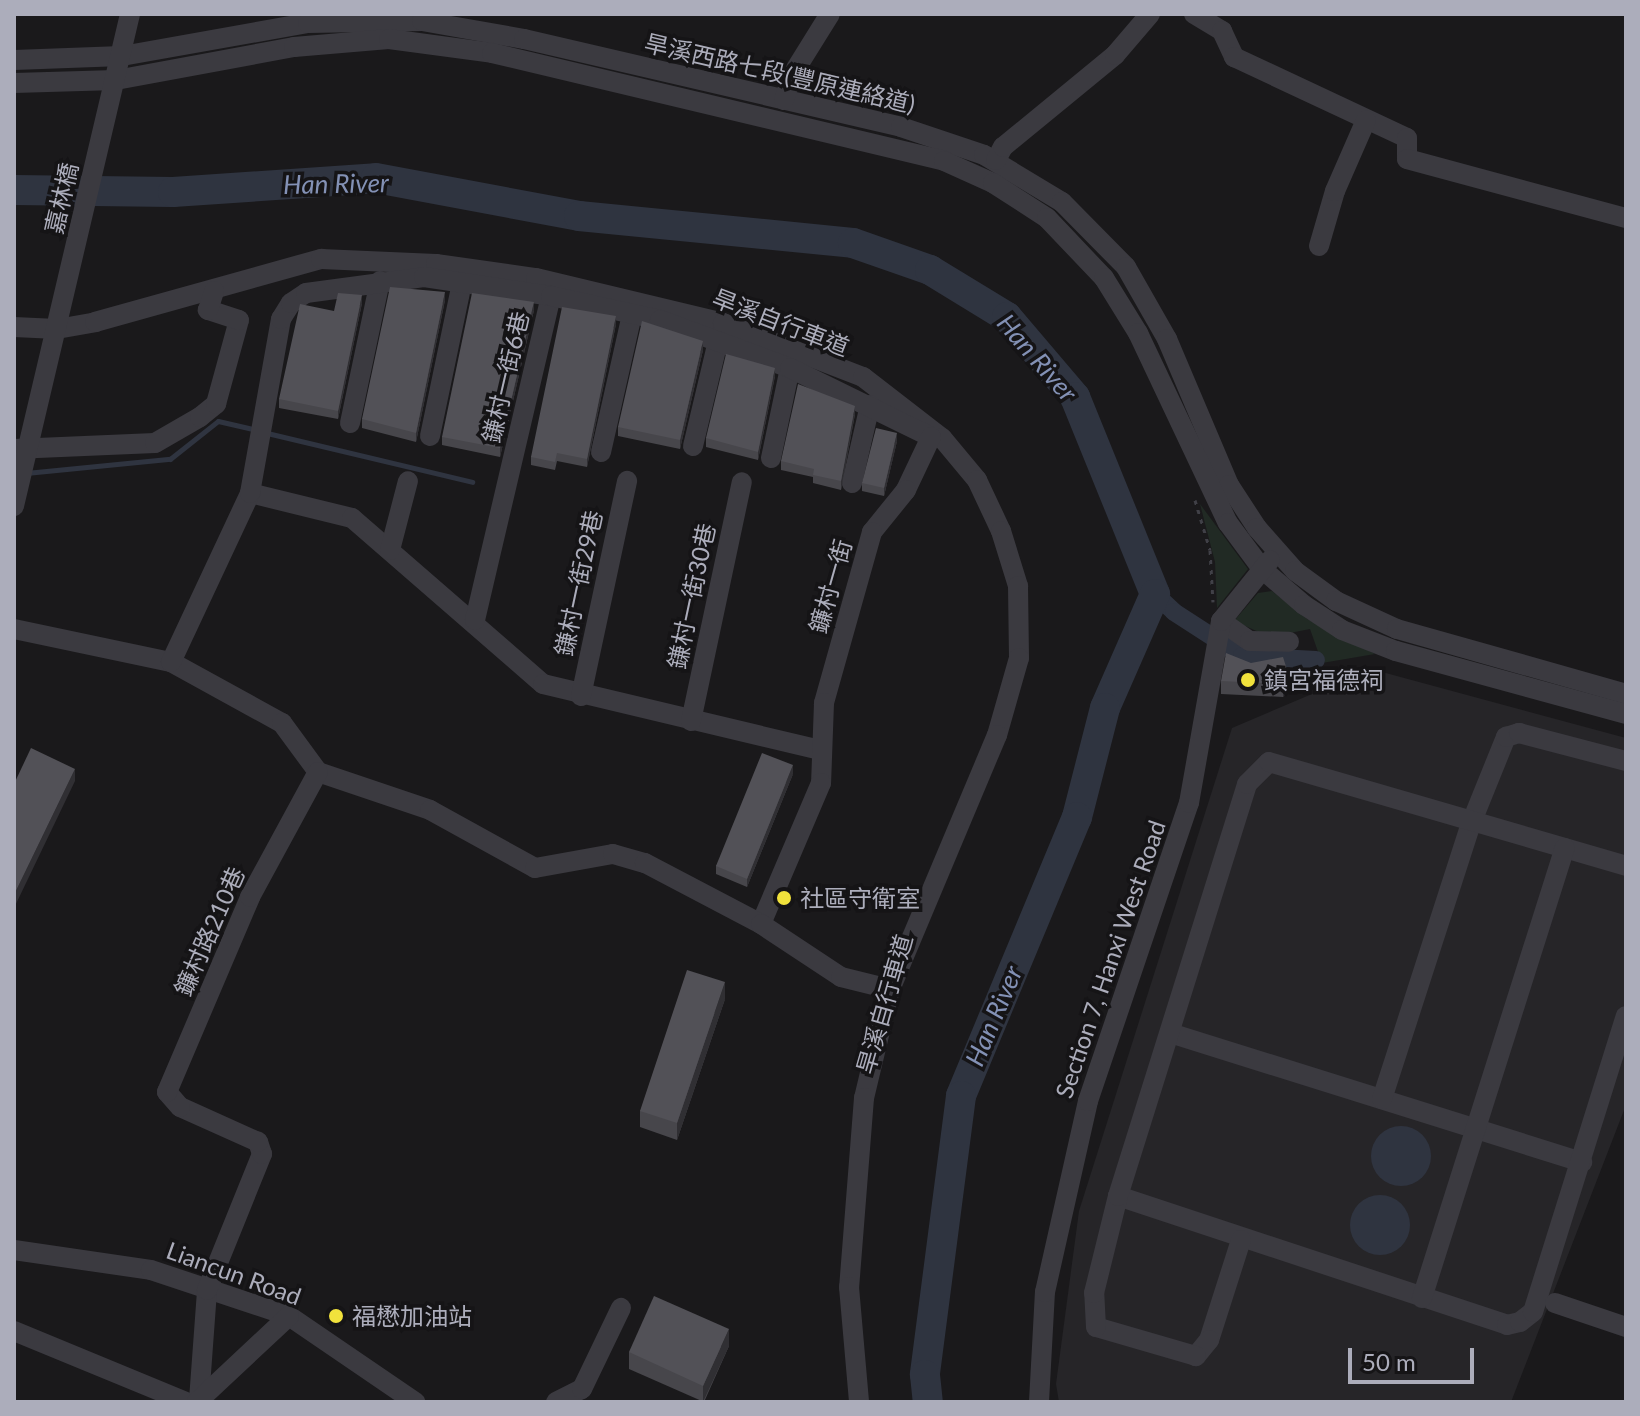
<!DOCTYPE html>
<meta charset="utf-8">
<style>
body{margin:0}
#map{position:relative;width:1640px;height:1416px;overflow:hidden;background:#1a191b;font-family:Lato,"Noto Sans TC",sans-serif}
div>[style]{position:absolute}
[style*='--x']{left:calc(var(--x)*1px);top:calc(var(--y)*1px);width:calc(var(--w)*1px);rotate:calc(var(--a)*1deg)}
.built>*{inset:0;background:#262528}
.green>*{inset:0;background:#212a24}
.water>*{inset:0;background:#2f3440}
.round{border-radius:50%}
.stream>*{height:5px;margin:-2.5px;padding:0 2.5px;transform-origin:2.5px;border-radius:2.5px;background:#2f3440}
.canal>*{height:18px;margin:-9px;padding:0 9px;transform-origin:9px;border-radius:9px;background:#2f3440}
.river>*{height:30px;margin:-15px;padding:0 15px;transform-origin:15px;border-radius:15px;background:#2f3440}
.path>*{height:3px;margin-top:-1.5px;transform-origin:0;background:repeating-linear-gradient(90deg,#404047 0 4px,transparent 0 10px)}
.minor>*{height:20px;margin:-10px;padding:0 10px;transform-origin:10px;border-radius:10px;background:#3b3a40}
.wall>*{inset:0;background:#47464b}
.shaded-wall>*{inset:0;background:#302f33}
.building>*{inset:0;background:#525157}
.dots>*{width:22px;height:22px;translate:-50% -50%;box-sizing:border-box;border:4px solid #151416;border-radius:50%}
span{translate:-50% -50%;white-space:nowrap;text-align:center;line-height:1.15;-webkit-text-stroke:7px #151416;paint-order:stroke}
.street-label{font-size:24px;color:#acadbb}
.poi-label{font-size:24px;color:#acadbb}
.left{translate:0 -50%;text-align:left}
.water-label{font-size:26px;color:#8391b5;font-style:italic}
.frame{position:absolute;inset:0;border:16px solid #acadbb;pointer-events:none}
.scale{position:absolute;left:1348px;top:1348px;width:126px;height:36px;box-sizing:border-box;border:4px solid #acadbb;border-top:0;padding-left:10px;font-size:24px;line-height:28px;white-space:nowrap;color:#acadbb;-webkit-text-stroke:6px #151416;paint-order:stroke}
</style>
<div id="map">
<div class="built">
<i style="clip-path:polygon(1371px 669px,1626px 738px,1626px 1105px,1511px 1402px,1059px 1402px,1056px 1384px,1079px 1211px,1232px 728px)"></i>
</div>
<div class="green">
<i style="clip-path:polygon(1200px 504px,1248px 569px,1217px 608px,1215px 562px)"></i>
<i style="clip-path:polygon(1272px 591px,1307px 619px,1375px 654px,1322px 663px,1310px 629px,1270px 637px,1234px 621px,1258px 593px)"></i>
</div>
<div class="water">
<i class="round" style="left:1371px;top:1126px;width:60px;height:60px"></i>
<i class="round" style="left:1350px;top:1195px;width:60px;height:60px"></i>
</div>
<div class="stream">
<i style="--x:267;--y:433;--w:211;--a:13.4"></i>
<i style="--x:26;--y:473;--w:145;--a:-5.6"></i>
<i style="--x:170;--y:459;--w:61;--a:-38.4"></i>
<i style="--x:218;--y:421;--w:40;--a:13"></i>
</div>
<div class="canal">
<i style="--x:1155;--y:594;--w:26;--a:43"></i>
<i style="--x:1174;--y:612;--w:81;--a:32.9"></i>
<i style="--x:1242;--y:656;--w:74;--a:3.1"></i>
</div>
<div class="river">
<i style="--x:14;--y:190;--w:159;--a:0.7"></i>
<i style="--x:173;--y:192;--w:203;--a:-3.9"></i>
<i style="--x:376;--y:178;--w:207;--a:10.6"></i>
<i style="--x:579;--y:216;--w:275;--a:5.6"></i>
<i style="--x:853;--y:243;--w:82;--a:19.3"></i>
<i style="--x:930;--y:270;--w:90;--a:31.4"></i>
<i style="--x:1007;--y:317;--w:105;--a:49.6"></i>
<i style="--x:1075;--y:397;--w:213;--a:67.9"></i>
<i style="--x:1155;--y:594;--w:124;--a:113.7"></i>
<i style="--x:1105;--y:708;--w:113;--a:104.4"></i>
<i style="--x:1077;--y:817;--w:302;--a:112.6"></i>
<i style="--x:961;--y:1096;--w:281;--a:97.4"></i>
<i style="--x:925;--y:1375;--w:27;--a:84"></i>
</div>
<div class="path">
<i style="--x:1195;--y:500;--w:52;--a:73.3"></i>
<i style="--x:1210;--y:550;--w:52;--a:86.7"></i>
</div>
<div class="minor">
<i style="--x:1194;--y:14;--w:33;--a:31"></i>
<i style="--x:1222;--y:31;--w:29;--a:65"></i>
<i style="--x:1234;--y:57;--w:191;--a:25.1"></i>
<i style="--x:1407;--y:138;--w:21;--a:90"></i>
<i style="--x:1407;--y:159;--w:227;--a:15.1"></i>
<i style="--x:14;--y:60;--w:108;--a:-2.1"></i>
<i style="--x:122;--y:56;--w:189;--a:-10.1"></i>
<i style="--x:308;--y:23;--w:114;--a:-1"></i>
<i style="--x:422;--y:21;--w:104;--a:10"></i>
<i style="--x:524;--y:39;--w:387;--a:13.1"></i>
<i style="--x:901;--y:127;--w:88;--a:18.6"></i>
<i style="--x:984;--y:155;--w:91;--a:31.1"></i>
<i style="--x:1062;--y:202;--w:91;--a:45.4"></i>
<i style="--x:1126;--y:267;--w:83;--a:60.3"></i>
<i style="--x:1167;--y:339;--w:159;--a:67"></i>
<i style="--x:1229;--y:485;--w:51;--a:56.9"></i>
<i style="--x:1257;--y:528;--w:57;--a:48.5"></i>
<i style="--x:1295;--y:571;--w:51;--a:36.2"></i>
<i style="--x:1336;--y:601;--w:67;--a:24.7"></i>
<i style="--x:1397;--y:629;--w:238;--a:15.8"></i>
<i style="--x:14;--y:83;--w:102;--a:-1.7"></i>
<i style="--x:116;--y:80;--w:181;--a:-10.5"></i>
<i style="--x:294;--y:47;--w:95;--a:-4.8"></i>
<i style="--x:389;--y:39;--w:104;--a:7.7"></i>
<i style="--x:492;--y:53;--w:465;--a:13.4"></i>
<i style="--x:944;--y:161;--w:54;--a:24.2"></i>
<i style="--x:993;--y:183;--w:64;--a:32.9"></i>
<i style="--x:1047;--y:218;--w:83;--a:46.5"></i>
<i style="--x:1104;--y:278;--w:65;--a:58.3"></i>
<i style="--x:1138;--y:333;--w:210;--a:64.7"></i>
<i style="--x:1228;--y:523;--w:57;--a:53.5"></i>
<i style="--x:1262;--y:569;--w:55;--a:40.6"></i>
<i style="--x:1304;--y:605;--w:45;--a:33.3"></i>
<i style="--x:1342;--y:630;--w:58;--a:21.3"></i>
<i style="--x:1396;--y:651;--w:238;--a:15.3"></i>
<i style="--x:784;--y:100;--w:26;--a:-72"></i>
<i style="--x:792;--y:75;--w:72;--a:-58.1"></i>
<i style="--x:996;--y:160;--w:15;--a:-62"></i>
<i style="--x:1003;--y:147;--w:145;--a:-39.4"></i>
<i style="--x:1115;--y:55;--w:54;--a:-49.5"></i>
<i style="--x:1319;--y:246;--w:57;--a:-73.8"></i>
<i style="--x:1335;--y:191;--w:77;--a:-66.4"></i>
<i style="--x:14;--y:327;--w:43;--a:2.7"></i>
<i style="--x:57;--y:329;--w:39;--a:-10"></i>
<i style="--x:95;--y:322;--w:235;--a:-15.6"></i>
<i style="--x:321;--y:259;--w:115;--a:2.5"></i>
<i style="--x:436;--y:264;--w:101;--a:8"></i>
<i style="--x:536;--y:278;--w:192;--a:13.5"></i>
<i style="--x:723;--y:323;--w:150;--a:21.1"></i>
<i style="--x:863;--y:377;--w:100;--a:37.7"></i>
<i style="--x:942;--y:438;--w:55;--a:50.2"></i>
<i style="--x:977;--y:480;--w:56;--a:64.8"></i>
<i style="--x:1001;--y:531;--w:58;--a:72.8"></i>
<i style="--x:1018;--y:586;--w:72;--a:89.2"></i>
<i style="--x:1019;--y:658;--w:80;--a:105.9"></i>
<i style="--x:997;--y:735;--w:276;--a:112.8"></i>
<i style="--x:890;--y:989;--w:112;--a:103.4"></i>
<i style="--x:864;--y:1098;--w:190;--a:94.5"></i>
<i style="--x:849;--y:1287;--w:115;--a:85"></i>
<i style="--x:350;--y:423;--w:145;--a:-78.1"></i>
<i style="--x:430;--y:436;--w:156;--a:-78.2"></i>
<i style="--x:693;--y:446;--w:108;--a:-76.6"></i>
<i style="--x:14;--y:449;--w:141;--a:-2.4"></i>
<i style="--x:155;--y:443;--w:52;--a:-30"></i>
<i style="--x:200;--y:417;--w:21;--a:-39"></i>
<i style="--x:216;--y:404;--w:87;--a:-74.7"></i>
<i style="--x:239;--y:320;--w:33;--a:-162"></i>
<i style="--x:208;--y:310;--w:20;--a:-72"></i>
<i style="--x:601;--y:452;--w:141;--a:-77.3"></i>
<i style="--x:771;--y:458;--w:92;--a:-78.1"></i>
<i style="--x:852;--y:483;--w:80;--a:-77"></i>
<i style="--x:250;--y:493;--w:105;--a:13.8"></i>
<i style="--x:352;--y:518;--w:253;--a:41"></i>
<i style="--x:543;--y:684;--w:285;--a:13.4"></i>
<i style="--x:14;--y:506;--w:505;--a:-76.73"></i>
<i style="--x:390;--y:550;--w:71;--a:-75.4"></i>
<i style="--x:475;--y:620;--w:333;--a:-76.8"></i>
<i style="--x:1221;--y:621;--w:35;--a:35"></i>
<i style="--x:1250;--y:641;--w:39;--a:1"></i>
<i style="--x:14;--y:629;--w:160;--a:11.9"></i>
<i style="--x:171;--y:662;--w:127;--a:28.8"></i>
<i style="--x:282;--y:723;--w:61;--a:53.7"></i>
<i style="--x:171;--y:662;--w:187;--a:-64.9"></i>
<i style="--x:250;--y:493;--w:177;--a:-79.9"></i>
<i style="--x:281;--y:319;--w:19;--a:-58"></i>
<i style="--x:291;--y:303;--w:18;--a:-34"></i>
<i style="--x:306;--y:293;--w:119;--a:-7.7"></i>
<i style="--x:424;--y:277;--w:128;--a:8.5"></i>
<i style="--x:551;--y:296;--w:112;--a:12.4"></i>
<i style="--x:660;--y:320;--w:139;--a:20.3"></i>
<i style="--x:790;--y:368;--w:157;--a:26.1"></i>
<i style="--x:931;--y:437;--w:59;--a:115.3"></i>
<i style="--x:906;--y:490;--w:54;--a:129"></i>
<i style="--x:872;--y:532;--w:178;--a:105.7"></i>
<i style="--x:824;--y:703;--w:80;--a:92.1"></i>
<i style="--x:821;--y:783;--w:153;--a:113.1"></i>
<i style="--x:581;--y:696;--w:220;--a:-77.9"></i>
<i style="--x:691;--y:721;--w:244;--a:-78"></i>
<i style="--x:318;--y:772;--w:118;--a:18.7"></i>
<i style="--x:430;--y:810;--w:120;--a:28.9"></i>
<i style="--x:535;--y:868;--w:79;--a:-10.2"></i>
<i style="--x:613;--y:854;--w:33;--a:16"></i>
<i style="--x:645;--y:863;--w:131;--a:27.7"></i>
<i style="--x:761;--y:924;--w:96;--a:33.5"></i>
<i style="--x:841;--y:977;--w:50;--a:13.8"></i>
<i style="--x:1170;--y:1033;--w:432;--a:17.4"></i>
<i style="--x:1382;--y:1099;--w:292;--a:-72.1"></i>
<i style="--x:1472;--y:821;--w:91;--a:-68"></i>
<i style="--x:1506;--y:737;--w:14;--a:-17"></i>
<i style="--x:1519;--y:733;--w:111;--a:14.7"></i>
<i style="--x:1118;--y:1196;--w:410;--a:18.3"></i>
<i style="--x:1507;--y:1325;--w:13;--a:-13"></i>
<i style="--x:1520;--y:1322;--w:16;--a:-38"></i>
<i style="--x:1533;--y:1312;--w:310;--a:-72.6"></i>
<i style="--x:1241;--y:1240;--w:105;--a:107.7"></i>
<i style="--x:1209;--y:1340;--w:21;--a:129"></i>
<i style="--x:1196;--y:1356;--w:104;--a:-163.8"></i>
<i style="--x:1096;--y:1327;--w:34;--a:-93"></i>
<i style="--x:1094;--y:1293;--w:100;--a:-76.1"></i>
<i style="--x:1118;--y:1196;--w:432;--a:-72.6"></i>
<i style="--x:1247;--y:784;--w:31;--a:-45"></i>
<i style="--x:1269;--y:762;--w:372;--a:16.2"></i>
<i style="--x:14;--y:1250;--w:138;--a:8.3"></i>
<i style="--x:151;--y:1270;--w:145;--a:18.4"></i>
<i style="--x:289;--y:1316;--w:153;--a:34.3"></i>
<i style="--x:1422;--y:1298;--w:472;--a:-72.4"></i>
<i style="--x:1555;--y:1303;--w:75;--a:18.7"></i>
<i style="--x:14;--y:1331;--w:186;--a:22.4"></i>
<i style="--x:199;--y:1400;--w:110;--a:-85.8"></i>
<i style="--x:207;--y:1290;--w:147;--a:-68"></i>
<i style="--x:262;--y:1154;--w:13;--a:-108"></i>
<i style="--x:258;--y:1142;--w:85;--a:-155.8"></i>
<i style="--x:180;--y:1107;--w:20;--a:-131"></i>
<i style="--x:167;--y:1092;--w:212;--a:-66.9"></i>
<i style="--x:250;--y:897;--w:142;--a:-61.5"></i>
<i style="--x:197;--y:1402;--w:126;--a:-43.1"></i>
<i style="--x:556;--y:1402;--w:29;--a:-27"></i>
<i style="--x:582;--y:1389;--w:90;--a:-64.3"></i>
<i style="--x:1039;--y:1402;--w:110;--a:-86.9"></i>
<i style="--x:1045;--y:1292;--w:196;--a:-77.3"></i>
<i style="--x:1088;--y:1101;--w:315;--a:-71.3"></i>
<i style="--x:1189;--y:803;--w:185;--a:-80"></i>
<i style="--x:1221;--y:621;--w:78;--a:-51.2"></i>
</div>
<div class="wall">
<i style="clip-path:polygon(445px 300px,416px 442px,362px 428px,362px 419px)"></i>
<i style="clip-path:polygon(362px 303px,338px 419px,279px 408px,279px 399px)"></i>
<i style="clip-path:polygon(534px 310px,500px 457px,442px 445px,442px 437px)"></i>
<i style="clip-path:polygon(616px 324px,587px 467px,557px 461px,555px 470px,531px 465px,531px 457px)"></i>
<i style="clip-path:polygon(703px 350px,680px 449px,618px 436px,618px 427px)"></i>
<i style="clip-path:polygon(775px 376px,758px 460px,706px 447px,706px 438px)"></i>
<i style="clip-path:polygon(855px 414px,841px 490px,813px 483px,813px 477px,781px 470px,781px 461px)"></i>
<i style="clip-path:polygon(897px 441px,884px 496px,862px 491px,862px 483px)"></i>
<i style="clip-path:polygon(1251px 663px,1289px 689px,1283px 697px,1221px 694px,1221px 681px)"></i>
<i style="clip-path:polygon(793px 774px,747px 887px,716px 874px,716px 866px)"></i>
<i style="clip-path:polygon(725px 999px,677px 1140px,640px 1127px,640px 1111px)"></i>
<i style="clip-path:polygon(729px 1346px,704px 1402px,629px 1369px,629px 1352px)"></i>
</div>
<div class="shaded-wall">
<i style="clip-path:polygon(445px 292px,445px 300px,416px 442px,416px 433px)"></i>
<i style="clip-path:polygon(362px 295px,362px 303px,338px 419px,338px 411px)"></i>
<i style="clip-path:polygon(534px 302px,534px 310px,500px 457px,500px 448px)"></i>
<i style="clip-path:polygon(616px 316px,616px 324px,587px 467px,587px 459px)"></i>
<i style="clip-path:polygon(703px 341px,703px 350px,680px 449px,680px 440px)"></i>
<i style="clip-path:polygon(775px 368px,775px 376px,758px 460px,758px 452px)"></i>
<i style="clip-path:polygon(855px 406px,855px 414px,841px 490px,841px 481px)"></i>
<i style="clip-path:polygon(897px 433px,897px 441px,884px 496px,884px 488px)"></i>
<i style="clip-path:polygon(1289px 676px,1289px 689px,1283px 697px,1283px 684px)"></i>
<i style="clip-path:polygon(793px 765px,793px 774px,747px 887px,747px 879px)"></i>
<i style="clip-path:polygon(75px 769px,75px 781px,14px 908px,14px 895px)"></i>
<i style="clip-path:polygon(725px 982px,725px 999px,677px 1140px,677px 1123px)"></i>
<i style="clip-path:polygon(729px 1329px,729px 1346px,703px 1402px,703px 1386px)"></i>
</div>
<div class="building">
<i style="clip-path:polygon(390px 287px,445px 292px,416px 433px,362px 419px)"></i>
<i style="clip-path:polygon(338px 293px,362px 295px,338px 411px,279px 399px,300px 304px,334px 311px)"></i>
<i style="clip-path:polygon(472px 293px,534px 302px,500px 448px,442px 437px)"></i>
<i style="clip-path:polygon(562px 307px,616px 316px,587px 459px,557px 453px,555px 462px,531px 457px)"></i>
<i style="clip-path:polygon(642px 321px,703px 341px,680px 440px,618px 427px)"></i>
<i style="clip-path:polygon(726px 354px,775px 368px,758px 452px,706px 438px)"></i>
<i style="clip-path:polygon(798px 384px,855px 406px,841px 481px,813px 475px,814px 469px,781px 461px)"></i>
<i style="clip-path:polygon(876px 428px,897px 433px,884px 488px,862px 483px)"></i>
<i style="clip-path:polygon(1226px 653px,1251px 663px,1283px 657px,1289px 676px,1283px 684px,1221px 681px)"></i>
<i style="clip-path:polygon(31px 748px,75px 769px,14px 895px,14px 784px)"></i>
<i style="clip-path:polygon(762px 753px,793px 765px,747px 879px,716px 866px)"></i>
<i style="clip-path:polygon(687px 970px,725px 982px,677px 1123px,640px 1111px)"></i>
<i style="clip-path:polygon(654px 1296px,729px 1329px,703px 1386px,629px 1352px)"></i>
</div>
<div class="dots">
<i style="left:1248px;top:680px;background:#f1e23c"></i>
<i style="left:784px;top:898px;background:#f1e23c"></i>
<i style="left:336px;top:1316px;background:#f1e23c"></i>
</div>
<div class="street-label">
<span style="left:780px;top:73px;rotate:13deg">旱溪西路七段(豐原連絡道)</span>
<span style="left:61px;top:198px;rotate:-77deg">嘉林橋</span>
<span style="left:781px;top:322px;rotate:21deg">旱溪自行車道</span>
<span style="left:505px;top:377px;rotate:-77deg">鎌村一街6巷</span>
<span style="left:578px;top:583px;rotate:-78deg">鎌村一街29巷</span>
<span style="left:830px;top:586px;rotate:-74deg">鐮村一街</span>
<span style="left:691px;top:596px;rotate:-78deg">鎌村一街30巷</span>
<span style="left:209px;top:931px;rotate:-66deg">鐮村路210巷</span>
<span style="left:1110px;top:959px;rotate:-71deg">Section 7, Hanxi West Road</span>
<span style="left:884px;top:1004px;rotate:-74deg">旱溪自行車道</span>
<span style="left:234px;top:1273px;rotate:20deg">Liancun Road</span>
</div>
<div class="poi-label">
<span class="left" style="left:1264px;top:680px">鎮宮福德祠</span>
<span class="left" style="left:800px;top:898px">社區守衛室</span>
<span class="left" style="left:352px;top:1316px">福懋加油站</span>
</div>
<div class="water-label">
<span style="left:336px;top:184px;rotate:-1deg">Han River</span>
<span style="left:1037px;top:358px;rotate:49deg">Han River</span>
<span style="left:994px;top:1016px;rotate:-67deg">Han River</span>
</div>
<div class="frame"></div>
<div class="scale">50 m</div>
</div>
